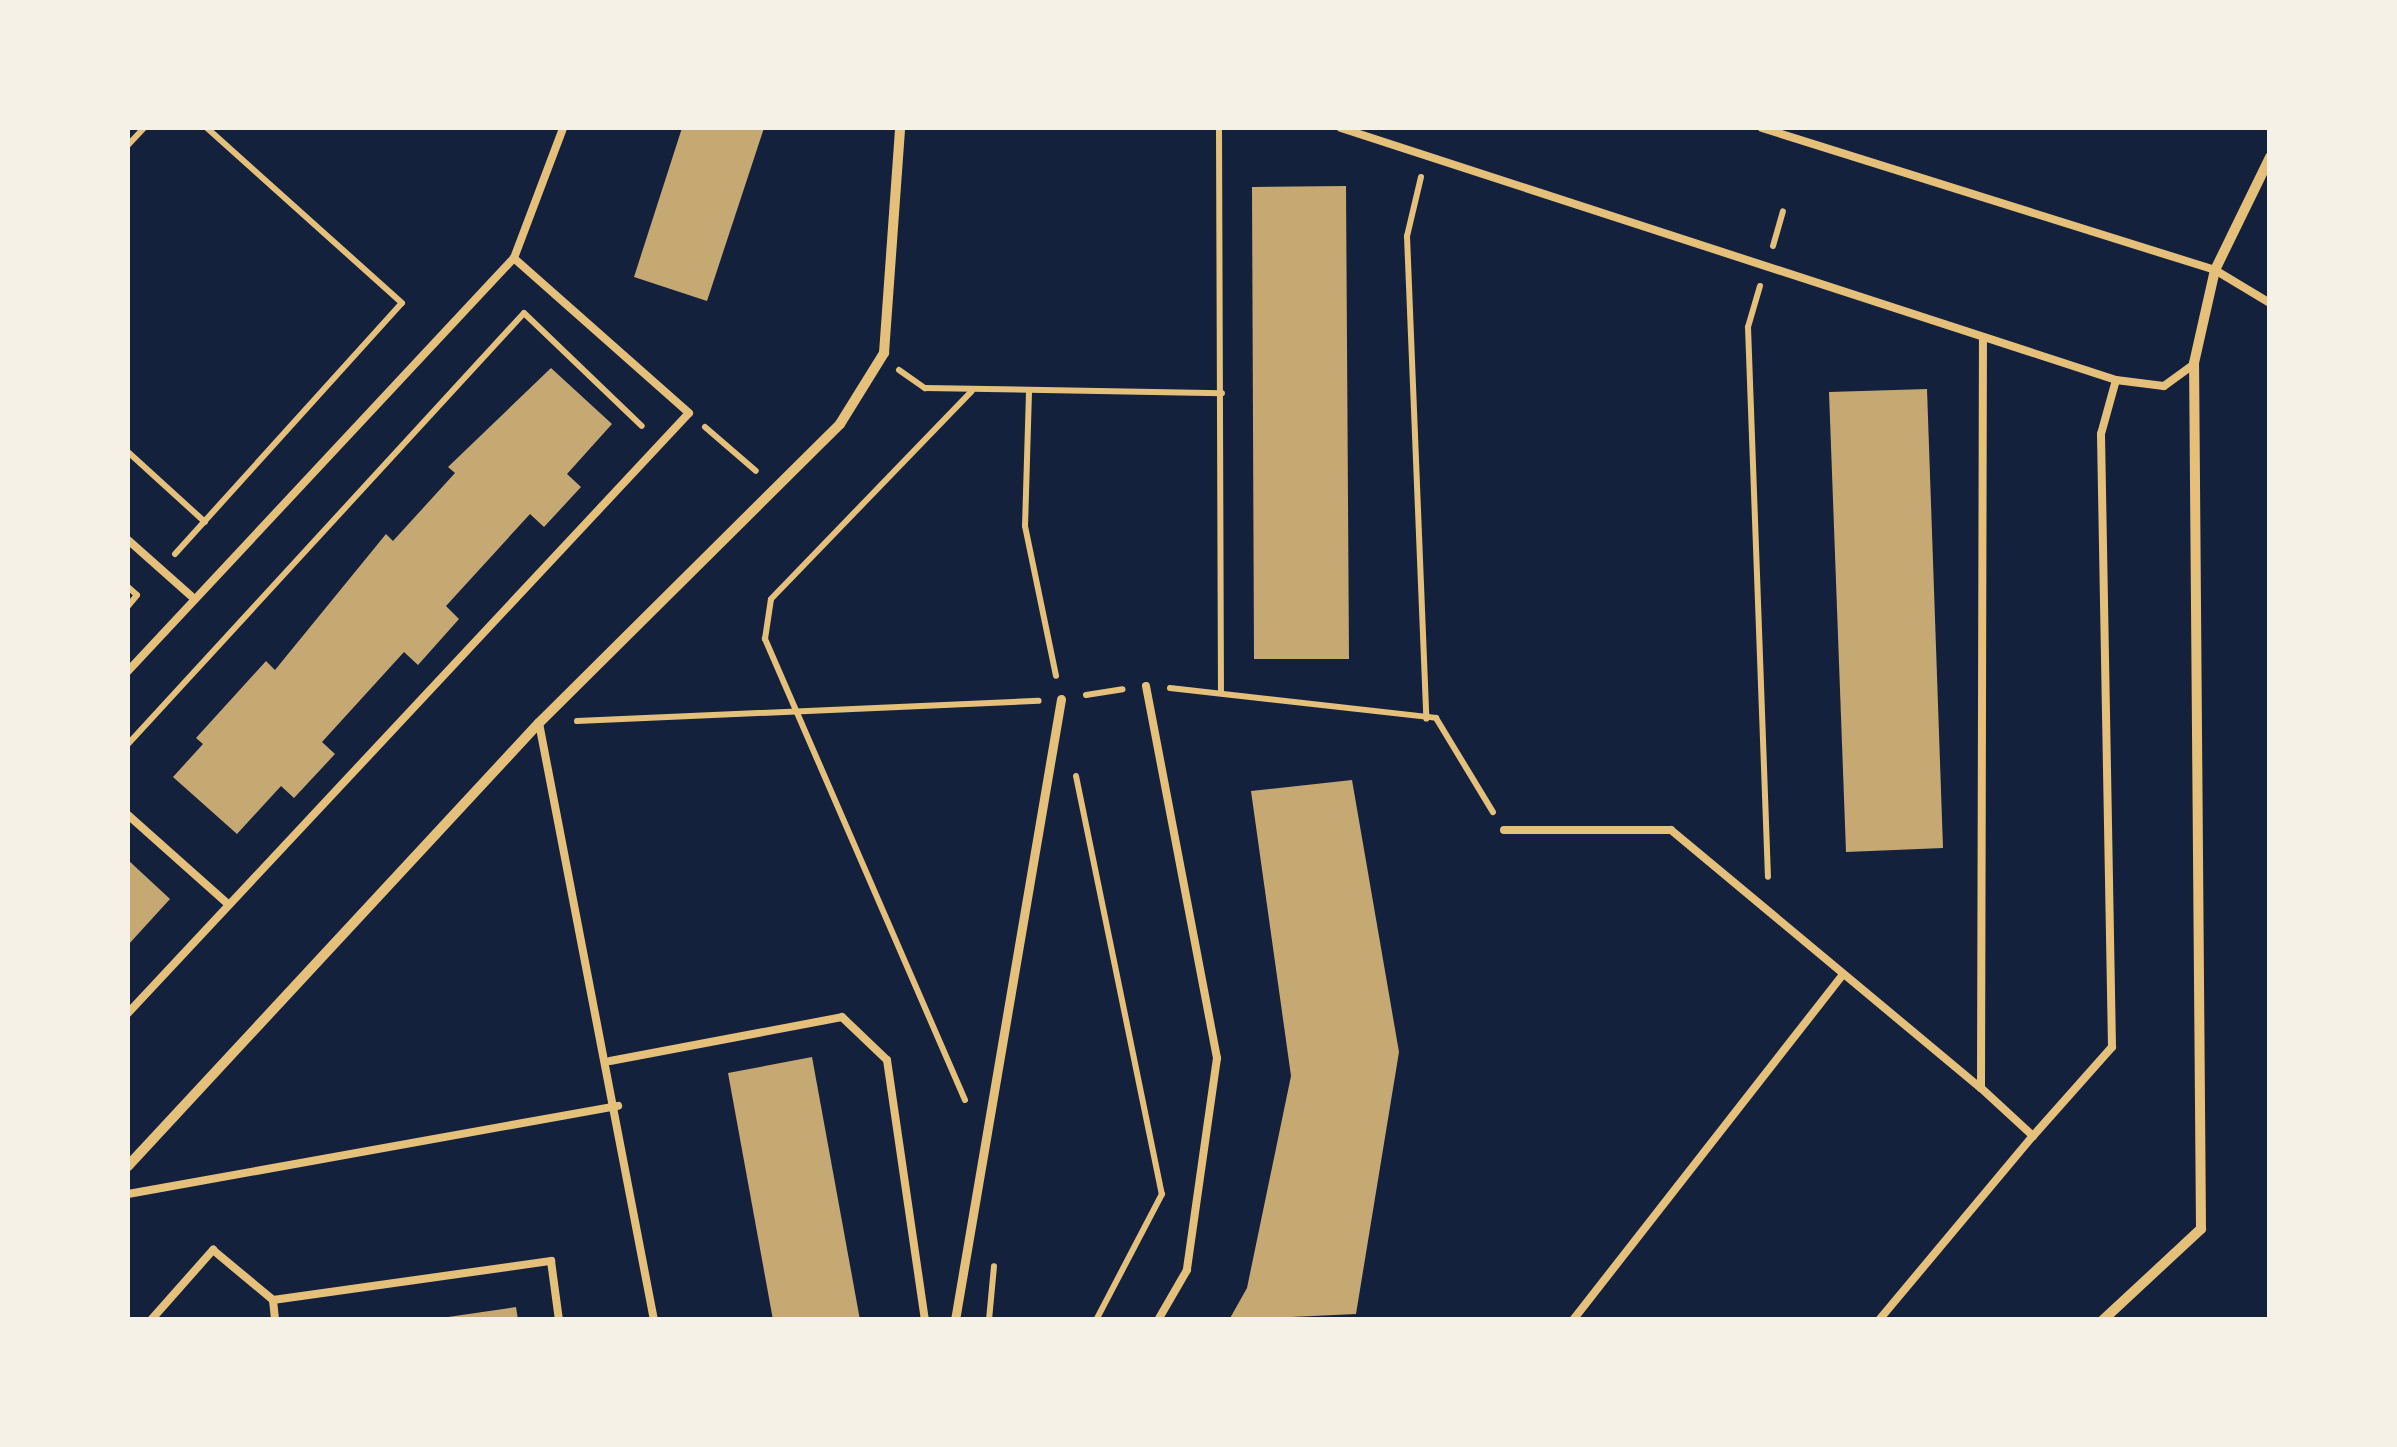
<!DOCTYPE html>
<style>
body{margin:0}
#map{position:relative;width:2397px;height:1447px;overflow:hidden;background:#14213d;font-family:"Fira Sans",sans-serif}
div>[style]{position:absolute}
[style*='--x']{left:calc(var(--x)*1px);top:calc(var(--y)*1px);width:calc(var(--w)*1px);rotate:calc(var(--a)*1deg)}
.building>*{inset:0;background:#c6a872}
.path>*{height:6px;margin:-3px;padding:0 3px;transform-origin:3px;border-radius:3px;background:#e5c07b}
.service>*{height:8px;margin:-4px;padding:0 4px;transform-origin:4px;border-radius:4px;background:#e5c07b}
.pedestrian>*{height:9px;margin:-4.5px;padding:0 4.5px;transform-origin:4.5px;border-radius:4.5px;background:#e5c07b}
.minor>*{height:10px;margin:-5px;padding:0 5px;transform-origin:5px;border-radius:5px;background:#e5c07b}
span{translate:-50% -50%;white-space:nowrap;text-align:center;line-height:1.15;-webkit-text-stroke:10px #f6f1e7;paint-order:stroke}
.frame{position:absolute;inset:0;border:130px solid #f6f1e7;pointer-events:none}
</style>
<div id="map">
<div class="building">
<i style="clip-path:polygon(682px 128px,764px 128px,707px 301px,634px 277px)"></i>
<i style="clip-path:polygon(1346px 186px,1349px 659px,1254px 659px,1252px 187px)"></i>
<i style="clip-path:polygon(551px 368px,612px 424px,567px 474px,581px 487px,544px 527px,530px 514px,446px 606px,459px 619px,418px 665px,404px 652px,322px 742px,335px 754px,294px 798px,281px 786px,237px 834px,173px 777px,203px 744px,196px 738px,266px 661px,275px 670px,386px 534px,393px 541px,455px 473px,448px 467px)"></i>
<i style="clip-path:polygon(1927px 389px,1943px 848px,1846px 852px,1829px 392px)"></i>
<i style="clip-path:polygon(1352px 780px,1399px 1052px,1356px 1314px,1229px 1320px,1247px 1288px,1291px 1076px,1251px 791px)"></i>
<i style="clip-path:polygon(128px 860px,170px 899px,128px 945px)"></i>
<i style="clip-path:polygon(812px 1057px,860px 1320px,773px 1320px,728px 1073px)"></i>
<i style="clip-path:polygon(516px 1307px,518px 1320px,448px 1320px,448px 1317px)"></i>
</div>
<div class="path">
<i style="--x:1219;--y:128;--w:564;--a:89.8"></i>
<i style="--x:128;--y:145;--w:23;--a:-47"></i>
<i style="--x:1421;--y:177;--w:61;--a:103.3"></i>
<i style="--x:1407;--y:236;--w:483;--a:87.7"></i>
<i style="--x:1773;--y:246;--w:36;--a:-74"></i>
<i style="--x:1760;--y:286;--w:43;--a:106.3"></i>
<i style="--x:1748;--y:327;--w:550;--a:87.92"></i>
<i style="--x:899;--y:370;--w:32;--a:35"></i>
<i style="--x:925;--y:388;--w:297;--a:1"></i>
<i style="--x:1029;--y:392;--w:134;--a:91.7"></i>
<i style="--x:1025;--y:526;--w:153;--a:78.3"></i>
<i style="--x:705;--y:427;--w:67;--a:40.8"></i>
<i style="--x:128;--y:452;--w:104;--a:42.3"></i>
<i style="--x:175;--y:554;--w:338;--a:-47.9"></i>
<i style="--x:402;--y:303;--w:262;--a:-138.1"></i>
<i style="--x:128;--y:587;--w:12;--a:42"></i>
<i style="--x:137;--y:595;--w:14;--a:129"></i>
<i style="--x:1170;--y:688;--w:268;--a:6.4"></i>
<i style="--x:1436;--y:718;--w:110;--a:58.8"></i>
<i style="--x:1086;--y:695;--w:37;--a:-9"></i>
<i style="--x:577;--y:721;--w:462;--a:-2.5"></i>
<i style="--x:128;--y:744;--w:585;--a:-47.42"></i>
<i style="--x:524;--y:313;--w:163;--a:43.8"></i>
<i style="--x:1076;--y:776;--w:427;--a:78.4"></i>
<i style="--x:1162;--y:1194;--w:142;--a:117.6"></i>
<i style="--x:965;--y:1100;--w:503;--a:-113.45"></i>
<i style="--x:765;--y:639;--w:40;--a:-81.5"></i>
<i style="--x:771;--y:599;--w:289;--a:-46"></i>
<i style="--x:989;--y:1320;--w:54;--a:-84.7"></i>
</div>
<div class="service">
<i style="--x:1341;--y:128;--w:815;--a:18.01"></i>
<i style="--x:2116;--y:380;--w:48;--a:7.1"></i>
<i style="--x:2164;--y:386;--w:37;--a:-36"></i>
<i style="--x:1762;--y:128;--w:475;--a:17.4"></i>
<i style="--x:2215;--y:270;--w:64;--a:31"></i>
<i style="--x:128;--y:540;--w:84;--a:41.6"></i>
<i style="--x:128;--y:671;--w:565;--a:-46.94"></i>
<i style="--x:514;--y:258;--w:139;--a:-69.3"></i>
<i style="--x:1146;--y:686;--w:379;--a:79.2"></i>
<i style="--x:1217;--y:1058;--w:214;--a:98.1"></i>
<i style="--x:1187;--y:1270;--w:58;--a:120.1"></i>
<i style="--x:539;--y:723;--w:608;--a:79.1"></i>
<i style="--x:128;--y:815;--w:135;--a:41.7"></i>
<i style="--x:1504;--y:830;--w:167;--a:0"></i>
<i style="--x:1671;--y:830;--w:403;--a:39.8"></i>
<i style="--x:1981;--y:1088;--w:751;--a:-89.85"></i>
<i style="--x:128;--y:1013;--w:821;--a:-46.92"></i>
<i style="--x:689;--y:413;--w:234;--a:-138.5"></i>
<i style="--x:610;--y:1061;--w:236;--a:-10.7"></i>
<i style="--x:842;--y:1017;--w:62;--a:43.7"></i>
<i style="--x:887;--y:1060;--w:263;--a:81.7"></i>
<i style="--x:1981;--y:1088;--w:71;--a:42.7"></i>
<i style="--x:2033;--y:1136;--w:119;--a:-48.4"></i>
<i style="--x:2112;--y:1047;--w:613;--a:-91.03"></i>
<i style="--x:2101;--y:434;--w:56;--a:-74.5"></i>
<i style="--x:128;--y:1194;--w:498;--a:-10.2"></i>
<i style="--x:273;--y:1300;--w:281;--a:-8"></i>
<i style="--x:551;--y:1261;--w:60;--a:82.3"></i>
<i style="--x:151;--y:1320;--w:94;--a:-48.5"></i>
<i style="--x:213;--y:1250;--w:78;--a:39.8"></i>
<i style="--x:273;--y:1300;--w:20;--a:84"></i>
<i style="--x:1573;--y:1320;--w:437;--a:-52"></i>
<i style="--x:1879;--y:1320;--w:240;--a:-50.1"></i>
</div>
<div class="pedestrian">
<i style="--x:955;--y:1320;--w:630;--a:-80.31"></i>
</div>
<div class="minor">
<i style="--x:128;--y:1166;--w:604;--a:-47.15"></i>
<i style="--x:539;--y:723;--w:424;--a:-44.8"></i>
<i style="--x:840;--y:424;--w:84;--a:-58.2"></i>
<i style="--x:884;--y:353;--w:226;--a:-85.9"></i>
<i style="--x:2103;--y:1320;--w:134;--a:-42.9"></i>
<i style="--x:2201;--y:1229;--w:866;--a:-90.46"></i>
<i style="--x:2194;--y:363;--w:95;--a:-77.3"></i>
<i style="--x:2215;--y:270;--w:126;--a:-64"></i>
</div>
<div class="frame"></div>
</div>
